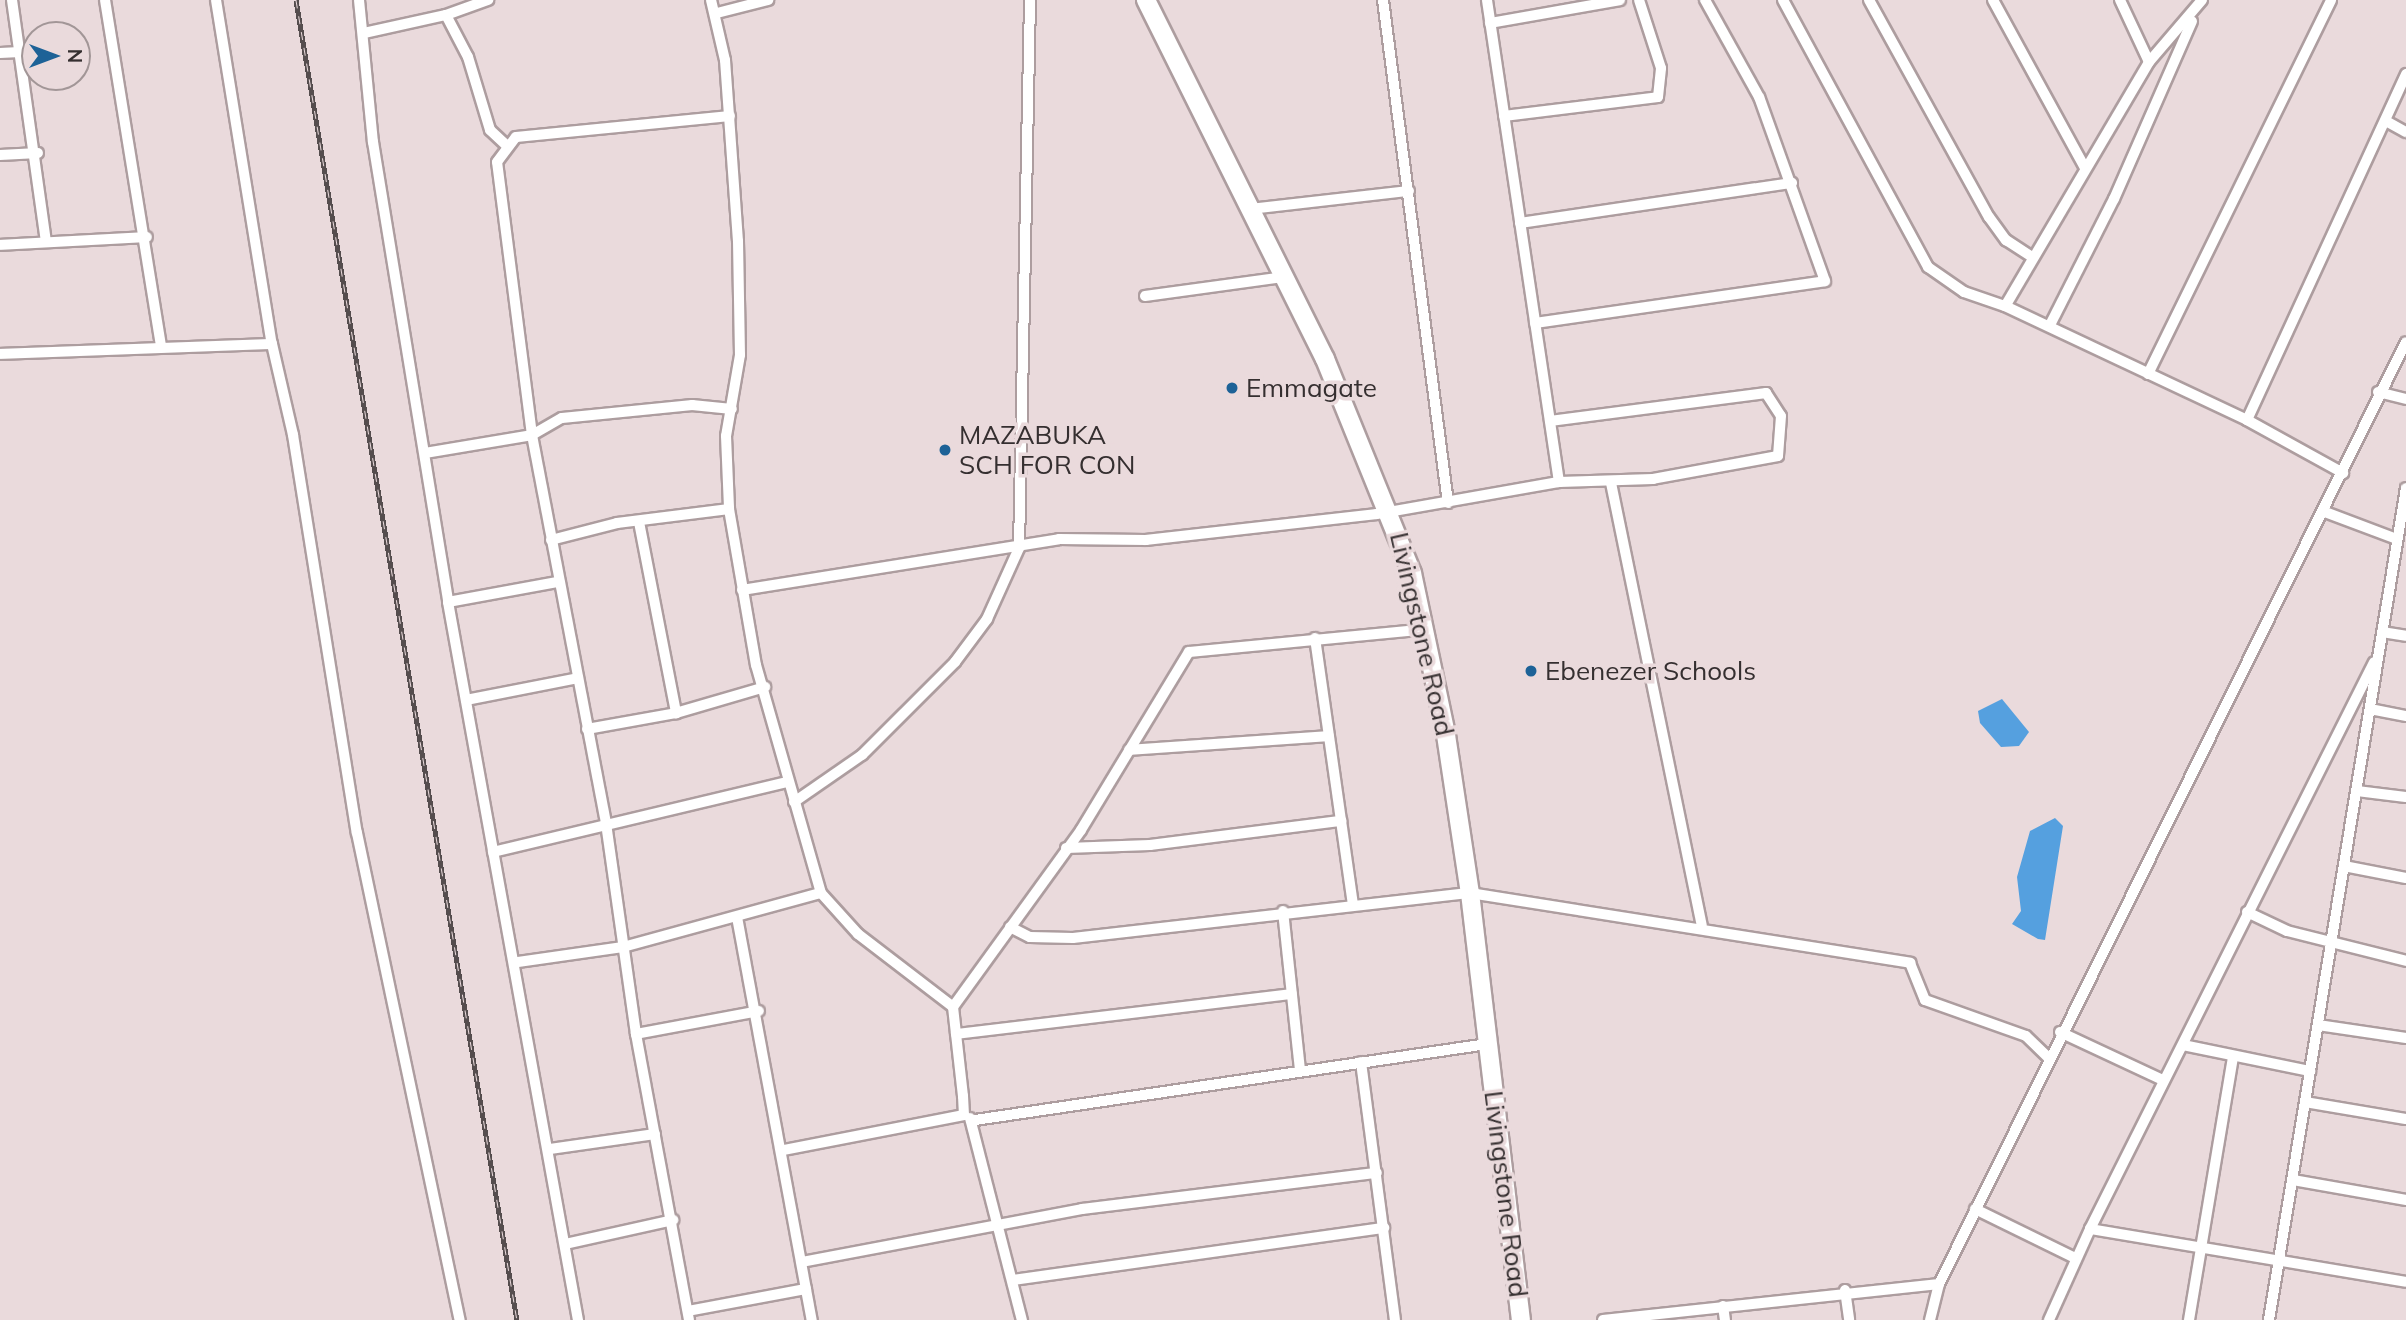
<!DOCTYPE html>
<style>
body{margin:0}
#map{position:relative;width:2406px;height:1320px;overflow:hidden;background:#eadadc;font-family:Mulish,sans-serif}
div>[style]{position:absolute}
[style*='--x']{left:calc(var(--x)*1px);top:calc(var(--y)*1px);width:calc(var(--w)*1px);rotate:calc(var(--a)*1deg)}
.water>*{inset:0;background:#55a0df}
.roads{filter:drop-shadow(2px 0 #ad9d9f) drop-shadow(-2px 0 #ad9d9f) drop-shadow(0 2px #ad9d9f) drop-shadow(0 -2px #ad9d9f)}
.minor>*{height:10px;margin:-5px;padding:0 5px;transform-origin:5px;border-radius:5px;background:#fff}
.trunk>*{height:18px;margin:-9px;padding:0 9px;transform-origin:9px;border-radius:9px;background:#fff}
.rail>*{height:5px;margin-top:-2.5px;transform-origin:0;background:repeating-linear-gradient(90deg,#eadadc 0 8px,#554d4e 0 16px);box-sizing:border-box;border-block:2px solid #554d4e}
.dots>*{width:19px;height:19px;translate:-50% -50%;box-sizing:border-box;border:4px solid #eadadc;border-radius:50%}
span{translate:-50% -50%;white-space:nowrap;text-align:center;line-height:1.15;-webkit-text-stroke:7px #eadadc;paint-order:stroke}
.poi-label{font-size:26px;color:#352f30}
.left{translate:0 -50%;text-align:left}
.street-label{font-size:26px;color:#352f30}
.north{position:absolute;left:21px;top:21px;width:70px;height:70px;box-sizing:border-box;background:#eadadc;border:2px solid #a29697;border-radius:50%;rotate:90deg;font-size:19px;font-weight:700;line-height:28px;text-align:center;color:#352f30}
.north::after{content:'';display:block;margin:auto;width:24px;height:32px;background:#1d6297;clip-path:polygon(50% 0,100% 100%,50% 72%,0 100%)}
</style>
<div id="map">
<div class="water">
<i style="clip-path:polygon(2002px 699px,2029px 732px,2019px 746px,2001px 747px,1980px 723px,1978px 711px)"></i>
<i style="clip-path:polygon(2055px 818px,2063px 826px,2045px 940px,2038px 939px,2012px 924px,2021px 911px,2017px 877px,2030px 831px)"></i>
</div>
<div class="roads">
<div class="minor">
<i style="--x:12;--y:0;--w:244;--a:82"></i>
<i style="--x:105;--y:0;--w:350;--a:80.8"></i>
<i style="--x:216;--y:0;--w:349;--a:80.8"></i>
<i style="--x:359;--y:0;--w:143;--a:84.4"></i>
<i style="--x:373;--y:142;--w:466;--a:80.7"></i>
<i style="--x:448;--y:602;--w:730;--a:79.74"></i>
<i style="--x:711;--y:0;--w:62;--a:76.9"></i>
<i style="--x:725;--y:60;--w:181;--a:85.9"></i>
<i style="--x:738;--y:241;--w:114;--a:89"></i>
<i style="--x:740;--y:355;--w:82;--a:99.8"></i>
<i style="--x:726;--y:436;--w:73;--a:87.6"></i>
<i style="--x:729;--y:509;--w:158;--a:80.2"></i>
<i style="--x:756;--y:665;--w:237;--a:74.1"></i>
<i style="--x:821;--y:893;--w:55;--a:47.9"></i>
<i style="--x:858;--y:934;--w:120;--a:37.5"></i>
<i style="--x:953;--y:1007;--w:90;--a:83.6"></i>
<i style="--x:963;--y:1096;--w:19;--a:87"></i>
<i style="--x:964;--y:1115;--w:183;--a:169"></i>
<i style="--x:1383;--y:0;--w:507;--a:82.64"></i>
<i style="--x:1783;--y:0;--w:304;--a:61.5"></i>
<i style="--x:1928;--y:267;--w:44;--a:34.8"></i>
<i style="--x:1964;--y:292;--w:43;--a:18.9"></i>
<i style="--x:1869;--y:0;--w:248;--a:61.1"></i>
<i style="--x:1989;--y:217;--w:29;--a:54"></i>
<i style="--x:2006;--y:240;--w:30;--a:33"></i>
<i style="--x:1993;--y:0;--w:192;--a:61.3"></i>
<i style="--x:2120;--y:0;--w:68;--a:64.9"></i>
<i style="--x:2202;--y:0;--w:82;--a:130.5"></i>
<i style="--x:2149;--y:62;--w:283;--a:120.5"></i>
<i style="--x:2005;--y:306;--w:268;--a:25.2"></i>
<i style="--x:2247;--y:420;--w:110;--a:28.9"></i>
<i style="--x:717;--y:13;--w:53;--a:-14.3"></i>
<i style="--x:446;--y:15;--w:45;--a:-19.7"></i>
<i style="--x:1490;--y:23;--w:132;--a:-10"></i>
<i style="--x:364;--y:33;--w:84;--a:-12.4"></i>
<i style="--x:446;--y:15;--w:47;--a:62.4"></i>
<i style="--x:468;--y:57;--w:76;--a:73.2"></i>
<i style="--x:490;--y:130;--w:22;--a:43"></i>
<i style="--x:0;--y:53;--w:20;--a:-3"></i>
<i style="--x:1504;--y:116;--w:155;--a:-7"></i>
<i style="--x:1658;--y:97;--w:29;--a:-84"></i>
<i style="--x:1661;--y:68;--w:71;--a:-107.9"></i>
<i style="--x:2386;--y:121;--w:23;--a:29"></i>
<i style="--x:0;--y:155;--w:38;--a:-3"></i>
<i style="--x:1250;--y:209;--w:160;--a:-6.5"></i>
<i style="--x:1520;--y:223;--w:275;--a:-8.4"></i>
<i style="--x:0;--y:245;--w:147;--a:-3.1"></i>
<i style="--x:1145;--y:296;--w:139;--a:-7.8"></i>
<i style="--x:1535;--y:323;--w:293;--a:-8.2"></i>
<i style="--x:1825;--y:281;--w:195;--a:-109.7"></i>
<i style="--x:1759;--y:97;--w:111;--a:-119.1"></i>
<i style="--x:2050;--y:325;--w:141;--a:-63.1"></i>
<i style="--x:2114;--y:199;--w:194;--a:-66.3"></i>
<i style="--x:0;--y:354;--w:272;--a:-2.1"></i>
<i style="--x:272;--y:344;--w:93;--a:77"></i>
<i style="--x:293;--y:435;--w:403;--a:80.9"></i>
<i style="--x:357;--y:833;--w:498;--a:78.1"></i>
<i style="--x:2148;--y:374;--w:416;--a:-63.9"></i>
<i style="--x:2378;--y:392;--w:29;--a:14"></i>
<i style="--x:2247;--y:420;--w:381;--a:-65.3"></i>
<i style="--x:1550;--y:421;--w:218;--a:-7.4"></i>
<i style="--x:1766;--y:393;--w:27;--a:57"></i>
<i style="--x:1781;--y:416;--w:40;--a:94.3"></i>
<i style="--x:1778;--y:456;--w:127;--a:169.6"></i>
<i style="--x:1653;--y:479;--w:94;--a:178.2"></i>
<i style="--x:425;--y:453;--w:109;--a:-9.5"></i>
<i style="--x:532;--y:435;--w:34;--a:-30"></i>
<i style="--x:562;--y:418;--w:131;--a:-5.7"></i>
<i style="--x:692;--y:405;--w:40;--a:5.7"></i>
<i style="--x:1611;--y:483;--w:451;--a:78.4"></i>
<i style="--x:2325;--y:512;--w:77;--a:20.6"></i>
<i style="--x:639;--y:522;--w:195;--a:79"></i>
<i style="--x:551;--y:540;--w:68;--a:-14.4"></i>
<i style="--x:617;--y:523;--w:113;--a:-7.1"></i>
<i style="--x:742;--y:590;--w:321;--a:-9.1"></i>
<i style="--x:1059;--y:539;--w:87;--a:0.7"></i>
<i style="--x:1146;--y:540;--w:232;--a:-6.4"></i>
<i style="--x:1377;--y:514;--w:185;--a:-10"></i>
<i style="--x:1559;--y:482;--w:487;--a:-98.5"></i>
<i style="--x:448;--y:602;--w:111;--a:-10.4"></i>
<i style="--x:2382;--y:632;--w:24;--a:9"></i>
<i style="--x:1315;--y:638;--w:269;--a:81.9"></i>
<i style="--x:466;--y:700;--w:114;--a:-11.1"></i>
<i style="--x:2370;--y:709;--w:37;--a:11"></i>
<i style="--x:587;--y:729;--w:90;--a:-10.2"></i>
<i style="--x:676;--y:713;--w:93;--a:-16.3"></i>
<i style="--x:1129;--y:750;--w:200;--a:-4"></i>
<i style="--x:2357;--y:791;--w:49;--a:7"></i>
<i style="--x:794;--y:802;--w:83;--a:-34.7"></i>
<i style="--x:862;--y:755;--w:132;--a:-45"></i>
<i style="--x:955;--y:662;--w:54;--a:-53.3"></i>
<i style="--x:987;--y:619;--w:78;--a:-65.7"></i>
<i style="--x:1019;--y:548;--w:548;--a:-88.85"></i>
<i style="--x:1066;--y:848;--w:84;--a:-2"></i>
<i style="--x:1150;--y:845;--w:193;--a:-7.2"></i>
<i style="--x:493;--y:852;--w:301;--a:-13.4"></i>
<i style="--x:2344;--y:866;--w:63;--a:11"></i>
<i style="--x:1283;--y:911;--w:160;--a:83.9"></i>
<i style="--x:2247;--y:912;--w:44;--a:25.4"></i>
<i style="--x:2287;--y:931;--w:123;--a:14.1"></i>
<i style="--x:737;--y:917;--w:410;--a:79.5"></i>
<i style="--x:1010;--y:927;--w:22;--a:27"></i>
<i style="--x:1030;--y:937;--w:43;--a:1.3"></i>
<i style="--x:1073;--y:938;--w:400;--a:-6.5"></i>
<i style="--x:1470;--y:893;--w:446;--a:9"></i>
<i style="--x:1910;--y:963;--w:40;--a:68"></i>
<i style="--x:1925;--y:1000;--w:107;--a:19.6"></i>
<i style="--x:2026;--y:1036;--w:30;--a:44"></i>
<i style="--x:518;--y:962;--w:106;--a:-8.1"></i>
<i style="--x:623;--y:947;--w:205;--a:-15.3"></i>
<i style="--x:953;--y:1007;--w:218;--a:-54.1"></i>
<i style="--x:1081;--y:830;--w:208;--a:-58.8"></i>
<i style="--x:1189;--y:652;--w:238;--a:-5.5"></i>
<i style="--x:2318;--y:1025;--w:89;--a:8.4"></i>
<i style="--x:2060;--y:1032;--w:114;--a:25"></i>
<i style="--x:636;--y:1034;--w:125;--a:-10.6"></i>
<i style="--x:956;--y:1034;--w:338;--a:-6.8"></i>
<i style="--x:2183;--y:1045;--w:130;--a:11.6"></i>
<i style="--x:1361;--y:1062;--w:260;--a:82.5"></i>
<i style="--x:2305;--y:1102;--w:102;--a:9.6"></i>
<i style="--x:970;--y:1118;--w:209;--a:75.6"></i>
<i style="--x:975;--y:1120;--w:518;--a:-8.44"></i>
<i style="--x:550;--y:1149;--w:106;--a:-8.1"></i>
<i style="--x:2293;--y:1180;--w:115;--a:10"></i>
<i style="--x:1975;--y:1209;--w:111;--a:26.1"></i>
<i style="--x:2090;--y:1229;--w:634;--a:-63.39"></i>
<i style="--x:565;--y:1244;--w:111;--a:-12.5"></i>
<i style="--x:802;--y:1262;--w:285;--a:-10.7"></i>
<i style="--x:1082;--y:1209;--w:297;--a:-7"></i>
<i style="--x:1013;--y:1280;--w:375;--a:-8"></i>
<i style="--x:1845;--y:1290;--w:30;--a:82"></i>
<i style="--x:1723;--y:1306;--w:14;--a:82"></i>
<i style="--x:688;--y:1311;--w:120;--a:-10.6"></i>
<i style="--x:689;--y:1320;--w:291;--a:-100.5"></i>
<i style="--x:636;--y:1034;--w:213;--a:-98.1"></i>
<i style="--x:606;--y:823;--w:395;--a:-100.8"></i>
<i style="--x:532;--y:435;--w:275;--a:-97.3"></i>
<i style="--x:497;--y:162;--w:31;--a:-53"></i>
<i style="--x:516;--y:137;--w:215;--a:-5.6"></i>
<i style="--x:1603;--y:1320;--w:338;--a:-6.1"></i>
<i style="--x:1939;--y:1284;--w:1051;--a:-63.63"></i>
<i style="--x:1930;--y:1320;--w:37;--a:-76"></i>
<i style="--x:2049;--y:1320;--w:100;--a:-65.7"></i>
<i style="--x:2090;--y:1229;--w:320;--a:9.5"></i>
<i style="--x:2189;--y:1320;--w:266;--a:-80.5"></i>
<i style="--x:2269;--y:1320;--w:843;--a:-80.65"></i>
</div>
<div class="trunk">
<i style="--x:1146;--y:0;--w:401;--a:63.5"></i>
<i style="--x:1325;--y:359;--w:231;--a:67.9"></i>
<i style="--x:1412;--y:573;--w:166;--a:78.1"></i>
<i style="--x:1446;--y:735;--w:160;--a:81.4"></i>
<i style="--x:1470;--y:893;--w:430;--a:83.2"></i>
</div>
</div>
<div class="rail">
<i style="--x:296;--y:0;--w:1338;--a:80.5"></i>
</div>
<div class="dots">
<i style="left:1232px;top:388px;background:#1d6297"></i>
<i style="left:945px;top:450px;background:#1d6297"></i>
<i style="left:1531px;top:671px;background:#1d6297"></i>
</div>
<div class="poi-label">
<span class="left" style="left:1246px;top:388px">Emmagate</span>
<span class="left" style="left:959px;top:450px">MAZABUKA<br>SCH FOR CON</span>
<span class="left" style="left:1545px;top:671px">Ebenezer Schools</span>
</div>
<div class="street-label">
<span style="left:1422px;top:634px;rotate:77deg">Livingstone Road</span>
<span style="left:1506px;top:1194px;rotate:83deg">Livingstone Road</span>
</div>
<div class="north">N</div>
</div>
